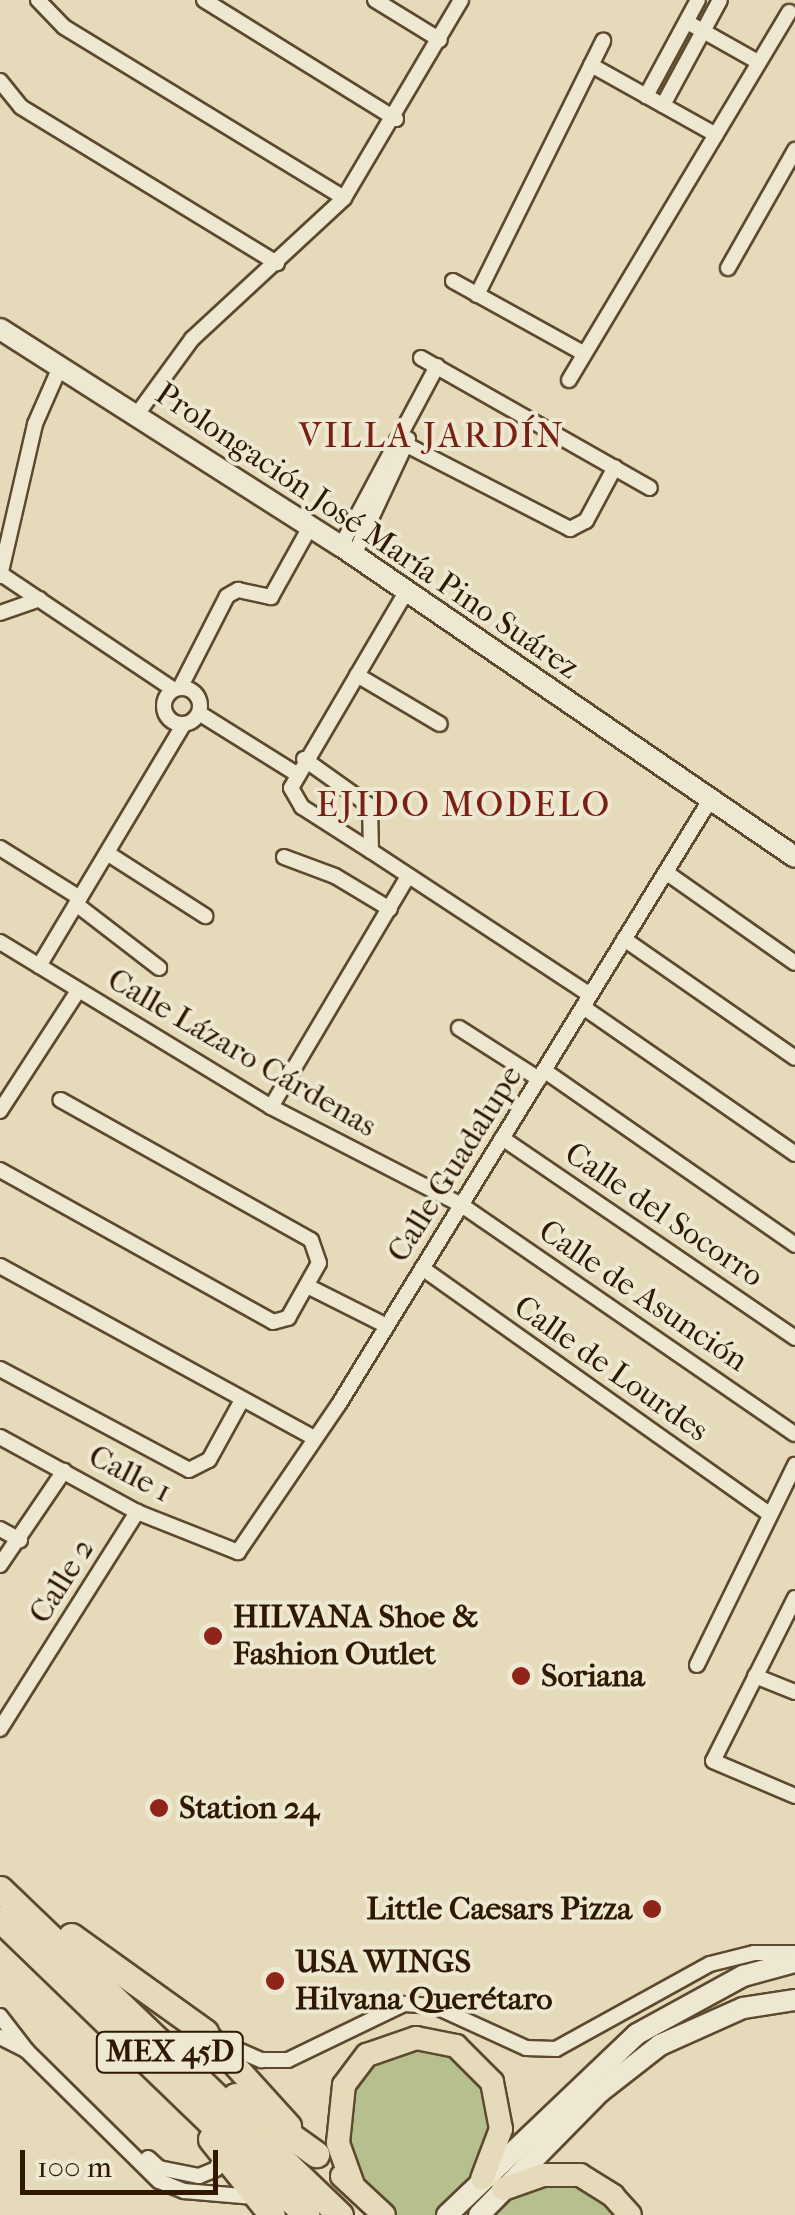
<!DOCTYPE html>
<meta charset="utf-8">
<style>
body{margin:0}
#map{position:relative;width:795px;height:2215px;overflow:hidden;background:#e5dab9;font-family:"IM FELL French Canon",serif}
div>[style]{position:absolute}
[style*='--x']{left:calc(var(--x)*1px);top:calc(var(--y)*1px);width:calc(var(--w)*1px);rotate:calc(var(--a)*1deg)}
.green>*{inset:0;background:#b6bf8e}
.roads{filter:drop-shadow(2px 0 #5c492e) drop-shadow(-2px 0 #5c492e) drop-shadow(0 2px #5c492e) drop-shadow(0 -2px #5c492e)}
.street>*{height:14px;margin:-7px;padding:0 7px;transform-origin:7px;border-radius:7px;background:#eee7d2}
.street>.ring{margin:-7px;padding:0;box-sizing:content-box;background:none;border:14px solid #eee7d2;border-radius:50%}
.secondary>*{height:20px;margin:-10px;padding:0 10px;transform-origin:10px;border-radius:10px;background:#eee7d2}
.primary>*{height:22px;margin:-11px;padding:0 11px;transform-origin:11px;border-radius:11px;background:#e5dab9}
.highway>*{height:25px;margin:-12.5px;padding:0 12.5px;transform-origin:12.5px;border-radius:12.5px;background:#e5dab9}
.dots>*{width:28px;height:28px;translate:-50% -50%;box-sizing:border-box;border:5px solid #eee7d2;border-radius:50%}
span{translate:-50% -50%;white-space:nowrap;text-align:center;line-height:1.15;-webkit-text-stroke:8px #eee7d2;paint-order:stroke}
.shield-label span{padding:2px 8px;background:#eee7d2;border:2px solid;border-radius:8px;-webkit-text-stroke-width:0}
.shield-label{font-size:30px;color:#2f1900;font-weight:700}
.street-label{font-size:32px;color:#2f1900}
.poi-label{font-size:32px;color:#2f1900;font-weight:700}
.left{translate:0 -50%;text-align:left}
.right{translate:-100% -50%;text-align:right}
.neighbourhood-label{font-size:35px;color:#7a1f14;letter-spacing:2.5px}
.scale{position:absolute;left:20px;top:2150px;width:198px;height:45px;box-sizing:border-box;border:5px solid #2f1900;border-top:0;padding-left:12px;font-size:30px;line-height:35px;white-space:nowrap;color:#2f1900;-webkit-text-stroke:8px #eee7d2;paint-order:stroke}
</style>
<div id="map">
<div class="green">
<i style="clip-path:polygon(449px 2047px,496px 2102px,486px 2162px,442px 2215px,389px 2215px,358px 2186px,346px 2156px,350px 2083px,380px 2051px)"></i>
<i style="clip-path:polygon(580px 2180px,623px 2215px,485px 2215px,509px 2190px)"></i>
</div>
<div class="roads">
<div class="street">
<i style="--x:38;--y:0;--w:37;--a:46"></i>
<i style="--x:64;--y:27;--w:328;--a:31.4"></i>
<i style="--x:204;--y:0;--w:226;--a:31.8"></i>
<i style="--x:375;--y:0;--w:76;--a:31.6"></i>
<i style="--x:687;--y:22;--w:81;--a:29.4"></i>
<i style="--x:591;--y:65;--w:143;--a:29.2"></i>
<i style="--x:0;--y:81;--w:33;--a:51"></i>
<i style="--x:21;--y:107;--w:300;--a:31.4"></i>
<i style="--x:646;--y:96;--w:109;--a:-61.6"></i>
<i style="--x:663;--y:105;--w:119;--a:-61.5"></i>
<i style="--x:728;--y:268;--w:136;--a:-60.4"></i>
<i style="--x:453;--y:281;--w:149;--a:29"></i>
<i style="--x:477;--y:295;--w:284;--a:-63.6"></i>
<i style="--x:421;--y:358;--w:263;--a:29.6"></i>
<i style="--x:569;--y:380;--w:429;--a:-59.1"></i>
<i style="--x:138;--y:413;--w:92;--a:-53.9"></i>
<i style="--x:192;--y:339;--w:207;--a:-42.8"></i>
<i style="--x:344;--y:198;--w:230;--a:-59.4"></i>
<i style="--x:397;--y:440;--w:195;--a:27.2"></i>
<i style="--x:570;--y:529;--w:18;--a:-27"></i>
<i style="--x:586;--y:521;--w:61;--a:-61.8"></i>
<i style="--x:341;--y:546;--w:204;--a:-61.9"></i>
<i style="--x:354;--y:555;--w:128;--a:-65"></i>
<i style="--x:1;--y:574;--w:208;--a:33.8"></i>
<i style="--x:0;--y:576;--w:156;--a:-77"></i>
<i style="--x:35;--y:424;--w:62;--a:-66.3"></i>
<i style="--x:0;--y:613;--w:42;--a:-19.3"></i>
<i style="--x:357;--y:675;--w:96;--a:30.6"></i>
<i style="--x:180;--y:688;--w:103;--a:-62.9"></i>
<i style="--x:227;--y:596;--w:13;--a:-29"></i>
<i style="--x:238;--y:590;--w:34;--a:12"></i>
<i style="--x:271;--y:597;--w:80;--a:-60.9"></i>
<i class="ring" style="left:164px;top:688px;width:22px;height:22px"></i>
<i style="--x:199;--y:713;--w:113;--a:32"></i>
<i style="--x:304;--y:759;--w:81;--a:35.5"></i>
<i style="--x:370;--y:806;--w:45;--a:88.7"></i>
<i style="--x:371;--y:851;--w:261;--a:33.3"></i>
<i style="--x:0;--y:848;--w:94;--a:32"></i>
<i style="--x:371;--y:851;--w:82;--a:-147.5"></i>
<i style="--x:302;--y:807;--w:22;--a:-120"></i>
<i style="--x:291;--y:788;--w:229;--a:-59.6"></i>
<i style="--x:107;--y:853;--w:117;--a:32.7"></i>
<i style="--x:284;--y:857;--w:54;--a:20.4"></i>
<i style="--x:335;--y:876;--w:64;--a:31"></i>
<i style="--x:667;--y:873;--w:156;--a:35.1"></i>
<i style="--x:76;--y:904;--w:105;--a:37.6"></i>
<i style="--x:624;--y:939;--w:208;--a:34.8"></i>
<i style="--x:0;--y:942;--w:317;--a:31.3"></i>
<i style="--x:271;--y:1107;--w:212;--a:27.2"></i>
<i style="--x:460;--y:1204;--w:406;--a:34.5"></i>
<i style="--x:39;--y:966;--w:282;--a:-59.1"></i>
<i style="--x:583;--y:1007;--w:258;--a:34.7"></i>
<i style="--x:459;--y:1028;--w:95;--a:32.5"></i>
<i style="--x:545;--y:1071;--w:305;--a:34.8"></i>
<i style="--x:271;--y:1107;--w:266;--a:-59.3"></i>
<i style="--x:0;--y:1111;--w:143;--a:-57"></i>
<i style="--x:502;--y:1138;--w:355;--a:34.3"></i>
<i style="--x:0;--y:1170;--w:312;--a:29.1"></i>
<i style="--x:273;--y:1322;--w:16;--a:-15"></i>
<i style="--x:288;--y:1318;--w:63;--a:-60.6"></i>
<i style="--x:319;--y:1263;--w:24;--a:-109"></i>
<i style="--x:311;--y:1240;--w:287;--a:-150.8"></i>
<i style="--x:0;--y:1266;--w:358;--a:28.7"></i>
<i style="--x:422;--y:1268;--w:425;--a:35.3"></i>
<i style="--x:307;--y:1286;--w:89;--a:26.6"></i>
<i style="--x:0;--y:1369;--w:214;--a:28.1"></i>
<i style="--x:189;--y:1470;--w:22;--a:-27"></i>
<i style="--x:209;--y:1460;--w:68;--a:-61.2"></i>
<i style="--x:0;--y:1437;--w:156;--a:28.7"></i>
<i style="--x:137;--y:1512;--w:109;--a:21.6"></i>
<i style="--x:238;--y:1552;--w:179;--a:-55.7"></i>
<i style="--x:339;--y:1404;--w:709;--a:-58.44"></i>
<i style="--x:0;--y:1529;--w:23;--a:29"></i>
<i style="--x:0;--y:1565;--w:114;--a:-55.8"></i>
<i style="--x:795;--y:1598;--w:182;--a:116.7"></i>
<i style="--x:713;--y:1761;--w:89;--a:23.1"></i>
<i style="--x:697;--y:1665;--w:223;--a:-63.9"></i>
<i style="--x:755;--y:1676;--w:43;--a:21.8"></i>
<i style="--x:0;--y:1729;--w:257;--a:-57.7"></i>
<i style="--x:0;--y:2016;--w:44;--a:52.4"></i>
<i style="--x:0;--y:2037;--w:30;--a:27"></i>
<i style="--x:27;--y:2051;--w:185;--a:44.6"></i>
<i style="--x:159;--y:2181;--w:27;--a:22"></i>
<i style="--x:184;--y:2191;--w:70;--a:4.9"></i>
<i style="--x:222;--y:2043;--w:43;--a:23.6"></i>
<i style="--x:261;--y:2060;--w:27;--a:0"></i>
<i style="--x:288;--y:2060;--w:129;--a:-25.8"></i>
<i style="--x:404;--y:2004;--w:30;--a:4"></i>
<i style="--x:434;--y:2006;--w:101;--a:24.5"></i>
<i style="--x:526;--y:2048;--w:30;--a:2"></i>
<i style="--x:556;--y:2049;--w:176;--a:-28.9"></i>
<i style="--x:710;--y:1964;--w:45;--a:-14"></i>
<i style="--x:754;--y:1953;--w:41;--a:0"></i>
<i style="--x:148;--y:2158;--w:15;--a:42"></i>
<i style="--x:159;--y:2168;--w:41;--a:11.3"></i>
<i style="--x:199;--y:2176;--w:18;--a:-22"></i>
<i style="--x:216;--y:2169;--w:14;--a:-65"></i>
</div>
<div class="secondary">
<i style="--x:0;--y:329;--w:404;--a:32.5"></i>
<i style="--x:341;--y:546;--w:550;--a:34.41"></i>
<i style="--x:447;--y:2215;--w:262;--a:-43.6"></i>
<i style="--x:637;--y:2034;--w:121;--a:-28.7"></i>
<i style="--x:743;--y:1976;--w:54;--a:-15.1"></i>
<i style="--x:479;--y:2215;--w:173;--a:-45.5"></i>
<i style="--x:600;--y:2092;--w:76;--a:-38.1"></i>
<i style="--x:660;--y:2045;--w:91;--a:-24"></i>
<i style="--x:743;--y:2008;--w:53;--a:-8.7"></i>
</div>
<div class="primary">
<i style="--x:205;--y:2032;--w:127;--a:47.9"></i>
<i style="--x:342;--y:2176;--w:57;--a:42.9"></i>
<i style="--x:353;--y:2185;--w:45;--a:-109.7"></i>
<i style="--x:338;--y:2143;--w:58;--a:-84.1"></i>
<i style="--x:344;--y:2085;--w:38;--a:-53"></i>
<i style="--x:367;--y:2055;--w:52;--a:-19.1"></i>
<i style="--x:416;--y:2038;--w:41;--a:11.3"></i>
<i style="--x:456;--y:2046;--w:51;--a:45"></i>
<i style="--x:492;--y:2082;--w:48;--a:79.2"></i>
<i style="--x:501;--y:2129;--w:53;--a:110.8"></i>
<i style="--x:503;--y:2189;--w:42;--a:-19.3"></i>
<i style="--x:543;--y:2175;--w:37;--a:0"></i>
<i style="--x:580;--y:2175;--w:39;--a:32"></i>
<i style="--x:613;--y:2196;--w:25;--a:48"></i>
</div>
<div class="highway">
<i style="--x:0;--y:1889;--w:471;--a:43.8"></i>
<i style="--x:0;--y:1919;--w:426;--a:44"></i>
<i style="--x:71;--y:1936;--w:165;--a:35.6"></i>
<i style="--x:235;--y:2096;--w:100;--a:35.6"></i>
<i style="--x:211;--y:2139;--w:97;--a:51.2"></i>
</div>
</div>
<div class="dots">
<i style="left:213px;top:1636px;background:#8f2418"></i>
<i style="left:521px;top:1676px;background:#8f2418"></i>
<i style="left:159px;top:1808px;background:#8f2418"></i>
<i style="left:652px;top:1909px;background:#8f2418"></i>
<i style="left:275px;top:1981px;background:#8f2418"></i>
</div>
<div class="shield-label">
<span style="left:170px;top:2052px">MEX 45D</span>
</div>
<div class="street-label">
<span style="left:367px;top:531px;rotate:34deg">Prolongación José María Pino Suárez</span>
<span style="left:242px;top:1053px;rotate:30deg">Calle Lázaro Cárdenas</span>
<span style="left:455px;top:1164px;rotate:-58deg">Calle Guadalupe</span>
<span style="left:664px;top:1215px;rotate:34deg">Calle del Socorro</span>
<span style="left:643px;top:1296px;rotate:34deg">Calle de Asunción</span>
<span style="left:611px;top:1369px;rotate:35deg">Calle de Lourdes</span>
<span style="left:130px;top:1474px;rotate:27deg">Calle 1</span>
<span style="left:62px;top:1581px;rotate:-58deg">Calle 2</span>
</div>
<div class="poi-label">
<span class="left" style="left:233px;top:1636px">HILVANA Shoe &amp;<br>Fashion Outlet</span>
<span class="left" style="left:541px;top:1676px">Soriana</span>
<span class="left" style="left:179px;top:1808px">Station 24</span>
<span class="right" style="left:632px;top:1909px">Little Caesars Pizza</span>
<span class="left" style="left:295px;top:1981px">USA WINGS<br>Hilvana Querétaro</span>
</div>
<div class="neighbourhood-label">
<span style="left:432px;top:436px">VILLA JARDÍN</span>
<span style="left:464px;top:805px">EJIDO MODELO</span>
</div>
<div class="scale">100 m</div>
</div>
